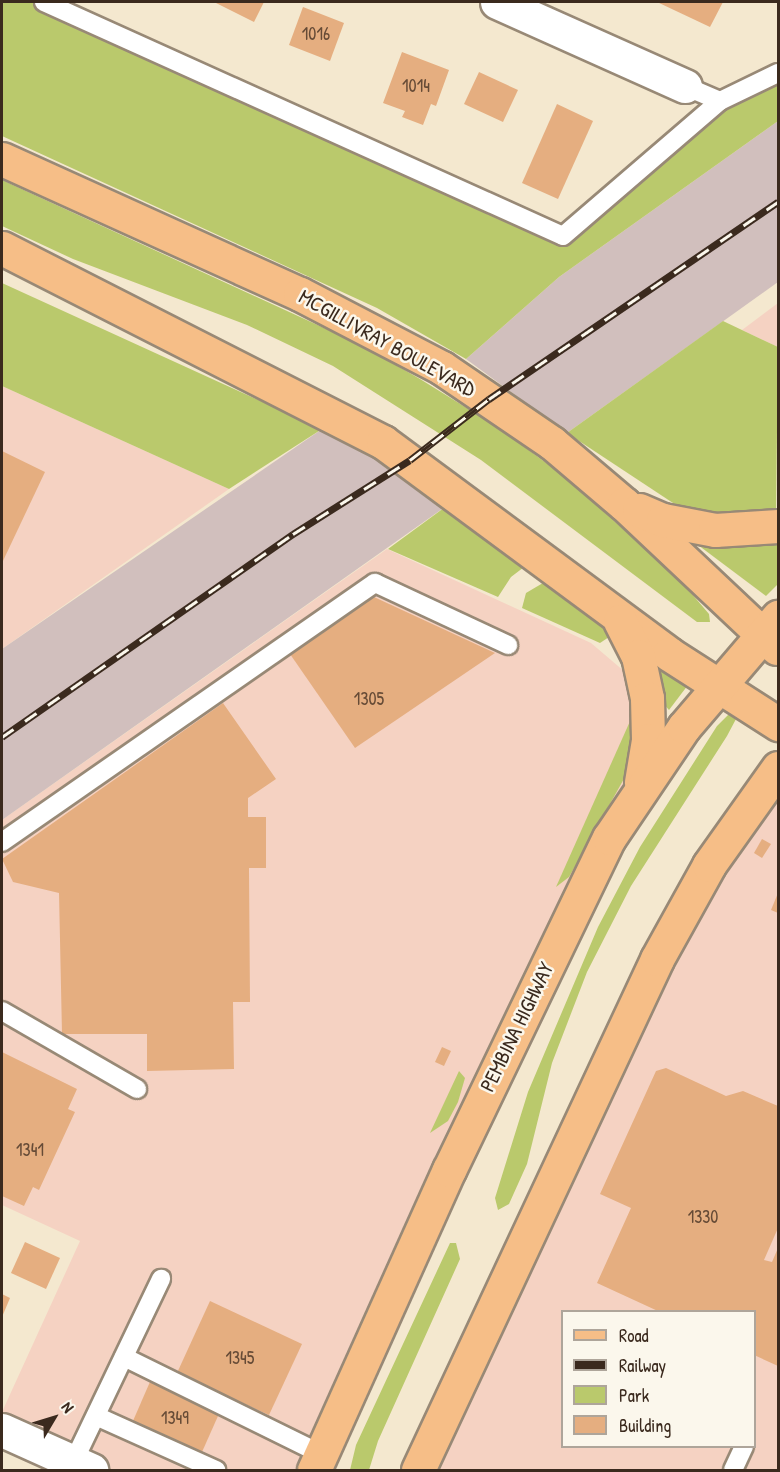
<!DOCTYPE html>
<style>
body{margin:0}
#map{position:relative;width:780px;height:1472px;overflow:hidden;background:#f4e8cf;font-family:"Patrick Hand",sans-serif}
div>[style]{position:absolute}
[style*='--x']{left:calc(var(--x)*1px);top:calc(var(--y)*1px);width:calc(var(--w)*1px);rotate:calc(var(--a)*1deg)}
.built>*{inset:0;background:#f5d2c2}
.industrial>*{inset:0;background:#d1bfbd}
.green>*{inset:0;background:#bac96c}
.building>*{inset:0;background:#e5ae80}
.roads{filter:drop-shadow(2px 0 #988976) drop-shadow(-2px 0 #988976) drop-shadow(0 2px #988976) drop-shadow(0 -2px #988976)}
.lane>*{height:18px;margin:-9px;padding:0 9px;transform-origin:9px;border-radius:9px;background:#fff}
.street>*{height:33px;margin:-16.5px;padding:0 16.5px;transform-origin:16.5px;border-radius:16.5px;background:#fff}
.primary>*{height:33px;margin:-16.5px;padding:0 16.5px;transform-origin:16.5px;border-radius:16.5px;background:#f6be87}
.rail>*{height:7px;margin-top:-3.5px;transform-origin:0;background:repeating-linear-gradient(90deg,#fbf7ec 0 14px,#3b2a1e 0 28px);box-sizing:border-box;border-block:2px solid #3b2a1e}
span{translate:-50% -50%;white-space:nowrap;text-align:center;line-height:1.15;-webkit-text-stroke:5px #fbf7ec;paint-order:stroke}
.number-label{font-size:18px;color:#664b36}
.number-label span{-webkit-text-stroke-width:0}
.street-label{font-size:21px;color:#3b2a1e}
.frame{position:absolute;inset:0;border:3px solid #3b2a1e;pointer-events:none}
.legend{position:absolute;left:561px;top:1310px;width:195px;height:138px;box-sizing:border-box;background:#fbf7ec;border:2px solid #aea59a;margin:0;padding:8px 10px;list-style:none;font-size:18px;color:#3b2a1e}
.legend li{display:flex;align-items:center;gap:12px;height:30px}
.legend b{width:30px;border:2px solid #aea59a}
.north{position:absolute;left:24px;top:1388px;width:60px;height:60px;-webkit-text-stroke:4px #fbf7ec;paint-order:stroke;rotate:52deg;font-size:16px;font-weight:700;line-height:24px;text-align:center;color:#3b2a1e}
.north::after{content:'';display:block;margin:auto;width:21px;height:27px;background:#3b2a1e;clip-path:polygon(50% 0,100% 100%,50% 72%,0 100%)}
</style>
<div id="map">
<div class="built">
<i style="clip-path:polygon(778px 303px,778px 347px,742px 330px)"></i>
<i style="clip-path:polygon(2px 386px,229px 489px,2px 649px)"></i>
<i style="clip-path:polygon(387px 549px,591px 643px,645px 689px,648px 740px,314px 1470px,91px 1470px,2px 1430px,2px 1412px,80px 1241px,2px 1205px,2px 820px)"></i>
<i style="clip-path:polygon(evenodd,778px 768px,778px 1470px,418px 1470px,624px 1029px,778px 768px,562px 1312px,754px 1312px,754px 1446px,562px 1446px,562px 1312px)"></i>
</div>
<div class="industrial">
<i style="clip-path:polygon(778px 121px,778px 282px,567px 433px,466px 359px,559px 277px)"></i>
<i style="clip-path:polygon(322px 429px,384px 457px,452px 502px,2px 820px,2px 649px)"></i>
</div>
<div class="green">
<i style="clip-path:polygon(2px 2px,31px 2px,562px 236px,720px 101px,778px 73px,778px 121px,559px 277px,466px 359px,377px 308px,2px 136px)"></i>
<i style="clip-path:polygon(2px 180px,361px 345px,420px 379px,499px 428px,564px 476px,680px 580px,709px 614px,710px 622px,697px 622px,481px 460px,333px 366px,247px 325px,73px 259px,2px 226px)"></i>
<i style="clip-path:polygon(2px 283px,322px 429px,229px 489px,2px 386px)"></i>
<i style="clip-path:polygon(723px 321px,778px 347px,776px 514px,701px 514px,673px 503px,567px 433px)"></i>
<i style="clip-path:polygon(452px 502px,528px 564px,511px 577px,498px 597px,388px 549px)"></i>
<i style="clip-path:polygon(778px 540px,778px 584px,766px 596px,698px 545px)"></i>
<i style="clip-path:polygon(548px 580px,586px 604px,609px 637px,600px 643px,522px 608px,526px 593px)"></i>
<i style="clip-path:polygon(648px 649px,691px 681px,669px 710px,662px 702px)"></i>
<i style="clip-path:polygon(731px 712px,736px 719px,727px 736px,631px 886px,587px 972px,552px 1063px,527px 1164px,509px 1204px,498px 1210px,495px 1198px,528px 1092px,598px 927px,640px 847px,717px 726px)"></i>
<i style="clip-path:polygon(631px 719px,639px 752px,569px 877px,556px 887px)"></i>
<i style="clip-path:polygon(459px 1071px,465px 1078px,458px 1102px,448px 1121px,430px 1133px)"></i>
<i style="clip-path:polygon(450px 1243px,456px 1243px,460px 1259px,378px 1441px,369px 1470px,350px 1470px,356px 1445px)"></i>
</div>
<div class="building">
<i style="clip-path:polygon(214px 2px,264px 2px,254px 22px)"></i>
<i style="clip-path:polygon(657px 2px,723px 2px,710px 27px)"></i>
<i style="clip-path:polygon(303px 7px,344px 23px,330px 61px,289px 45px)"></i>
<i style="clip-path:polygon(402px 52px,449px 70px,436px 106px,431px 104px,423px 125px,402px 117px,405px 111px,383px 103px)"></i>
<i style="clip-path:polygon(479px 72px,518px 90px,503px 122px,464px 104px)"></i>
<i style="clip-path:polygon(557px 104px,593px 121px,558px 199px,522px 183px)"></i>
<i style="clip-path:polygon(2px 451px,45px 472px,2px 563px)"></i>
<i style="clip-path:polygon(374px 597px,495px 653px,355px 748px,290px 654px)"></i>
<i style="clip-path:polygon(223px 703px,276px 779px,248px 798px,248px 817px,266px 817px,266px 868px,249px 868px,250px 1002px,233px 1002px,234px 1069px,147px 1071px,147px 1034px,62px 1034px,59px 893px,13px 882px,2px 859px)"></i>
<i style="clip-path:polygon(762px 839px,771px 844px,762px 858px,754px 853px)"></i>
<i style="clip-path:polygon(778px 893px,778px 913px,771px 910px)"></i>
<i style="clip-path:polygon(442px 1047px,451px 1051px,444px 1066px,435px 1062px)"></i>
<i style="clip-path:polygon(2px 1052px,77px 1089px,68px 1109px,75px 1112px,39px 1190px,33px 1187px,24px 1206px,2px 1196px)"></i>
<i style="clip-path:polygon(666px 1068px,726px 1096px,743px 1091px,778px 1106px,778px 1228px,764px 1260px,772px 1262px,778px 1248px,778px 1366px,754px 1355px,754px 1312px,660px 1312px,597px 1283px,631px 1208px,600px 1194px,656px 1071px)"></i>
<i style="clip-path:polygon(25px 1242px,60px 1258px,46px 1289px,11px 1273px)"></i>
<i style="clip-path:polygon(2px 1294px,10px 1298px,2px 1317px)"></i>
<i style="clip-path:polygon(210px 1301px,302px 1344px,269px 1415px,177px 1373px)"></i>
<i style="clip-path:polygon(153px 1375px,222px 1407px,198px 1461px,129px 1430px)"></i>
</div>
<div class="roads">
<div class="lane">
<i style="--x:44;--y:2;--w:569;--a:24.27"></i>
<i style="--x:563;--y:236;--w:207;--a:-40.7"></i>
<i style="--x:720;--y:101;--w:38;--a:-157"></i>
<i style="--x:720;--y:101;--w:64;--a:-25.8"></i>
<i style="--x:2;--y:842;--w:454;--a:-34.8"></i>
<i style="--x:375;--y:583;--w:147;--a:25"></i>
<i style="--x:2;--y:1011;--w:156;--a:30"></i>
<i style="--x:124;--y:1357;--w:220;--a:26.2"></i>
<i style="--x:96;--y:1416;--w:132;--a:24.2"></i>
<i style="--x:70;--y:1469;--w:211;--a:-64.4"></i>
<i style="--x:733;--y:1470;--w:26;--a:-65"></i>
</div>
<div class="street">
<i style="--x:497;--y:2;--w:206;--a:24.1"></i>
<i style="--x:2;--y:1430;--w:98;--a:24.2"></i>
</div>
<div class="primary">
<i style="--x:2;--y:159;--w:327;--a:24.4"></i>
<i style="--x:300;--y:294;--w:160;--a:27.5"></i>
<i style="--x:442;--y:368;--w:133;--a:34.3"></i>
<i style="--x:552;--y:443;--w:94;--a:40.3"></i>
<i style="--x:624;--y:504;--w:210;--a:43.3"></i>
<i style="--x:2;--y:248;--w:428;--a:27"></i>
<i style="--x:383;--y:442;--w:356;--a:36.5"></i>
<i style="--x:669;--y:654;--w:130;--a:32.7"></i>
<i style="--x:639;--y:510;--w:26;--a:23"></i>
<i style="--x:663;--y:520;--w:53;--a:10.9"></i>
<i style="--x:715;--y:530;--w:63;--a:-3.6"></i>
<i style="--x:620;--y:621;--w:39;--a:63"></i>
<i style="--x:638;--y:656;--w:43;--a:77.9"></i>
<i style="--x:647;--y:698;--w:42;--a:88.6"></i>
<i style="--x:648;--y:740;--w:43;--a:99.5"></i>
<i style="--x:314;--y:1470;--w:329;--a:-65.8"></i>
<i style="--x:449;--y:1170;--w:369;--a:-64.3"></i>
<i style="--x:609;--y:838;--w:134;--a:-56"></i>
<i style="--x:684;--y:727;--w:145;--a:-49.5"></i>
<i style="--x:418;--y:1470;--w:564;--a:-64.93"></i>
<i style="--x:657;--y:959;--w:107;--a:-61"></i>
<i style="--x:709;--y:865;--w:119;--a:-54.6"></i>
</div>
</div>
<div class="rail">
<i style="--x:2;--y:737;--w:355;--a:-34.9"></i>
<i style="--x:293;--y:534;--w:138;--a:-32.3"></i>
<i style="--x:410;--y:460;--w:100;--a:-37.7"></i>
<i style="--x:489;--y:399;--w:350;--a:-34.3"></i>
</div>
<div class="number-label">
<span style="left:316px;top:34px">1016</span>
<span style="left:416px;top:86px">1014</span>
<span style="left:369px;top:699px">1305</span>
<span style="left:30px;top:1150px">1341</span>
<span style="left:703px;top:1217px">1330</span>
<span style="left:240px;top:1358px">1345</span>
<span style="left:175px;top:1418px">1349</span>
</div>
<div class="street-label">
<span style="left:387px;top:343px;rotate:29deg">MCGILLIVRAY BOULEVARD</span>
<span style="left:517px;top:1027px;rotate:-64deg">PEMBINA HIGHWAY</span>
</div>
<div class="frame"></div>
<ul class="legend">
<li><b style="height:8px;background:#f6be87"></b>Road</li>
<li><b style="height:8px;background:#3b2a1e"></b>Railway</li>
<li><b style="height:16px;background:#bac96c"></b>Park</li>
<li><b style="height:16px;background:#e5ae80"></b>Building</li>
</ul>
<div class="north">N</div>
</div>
